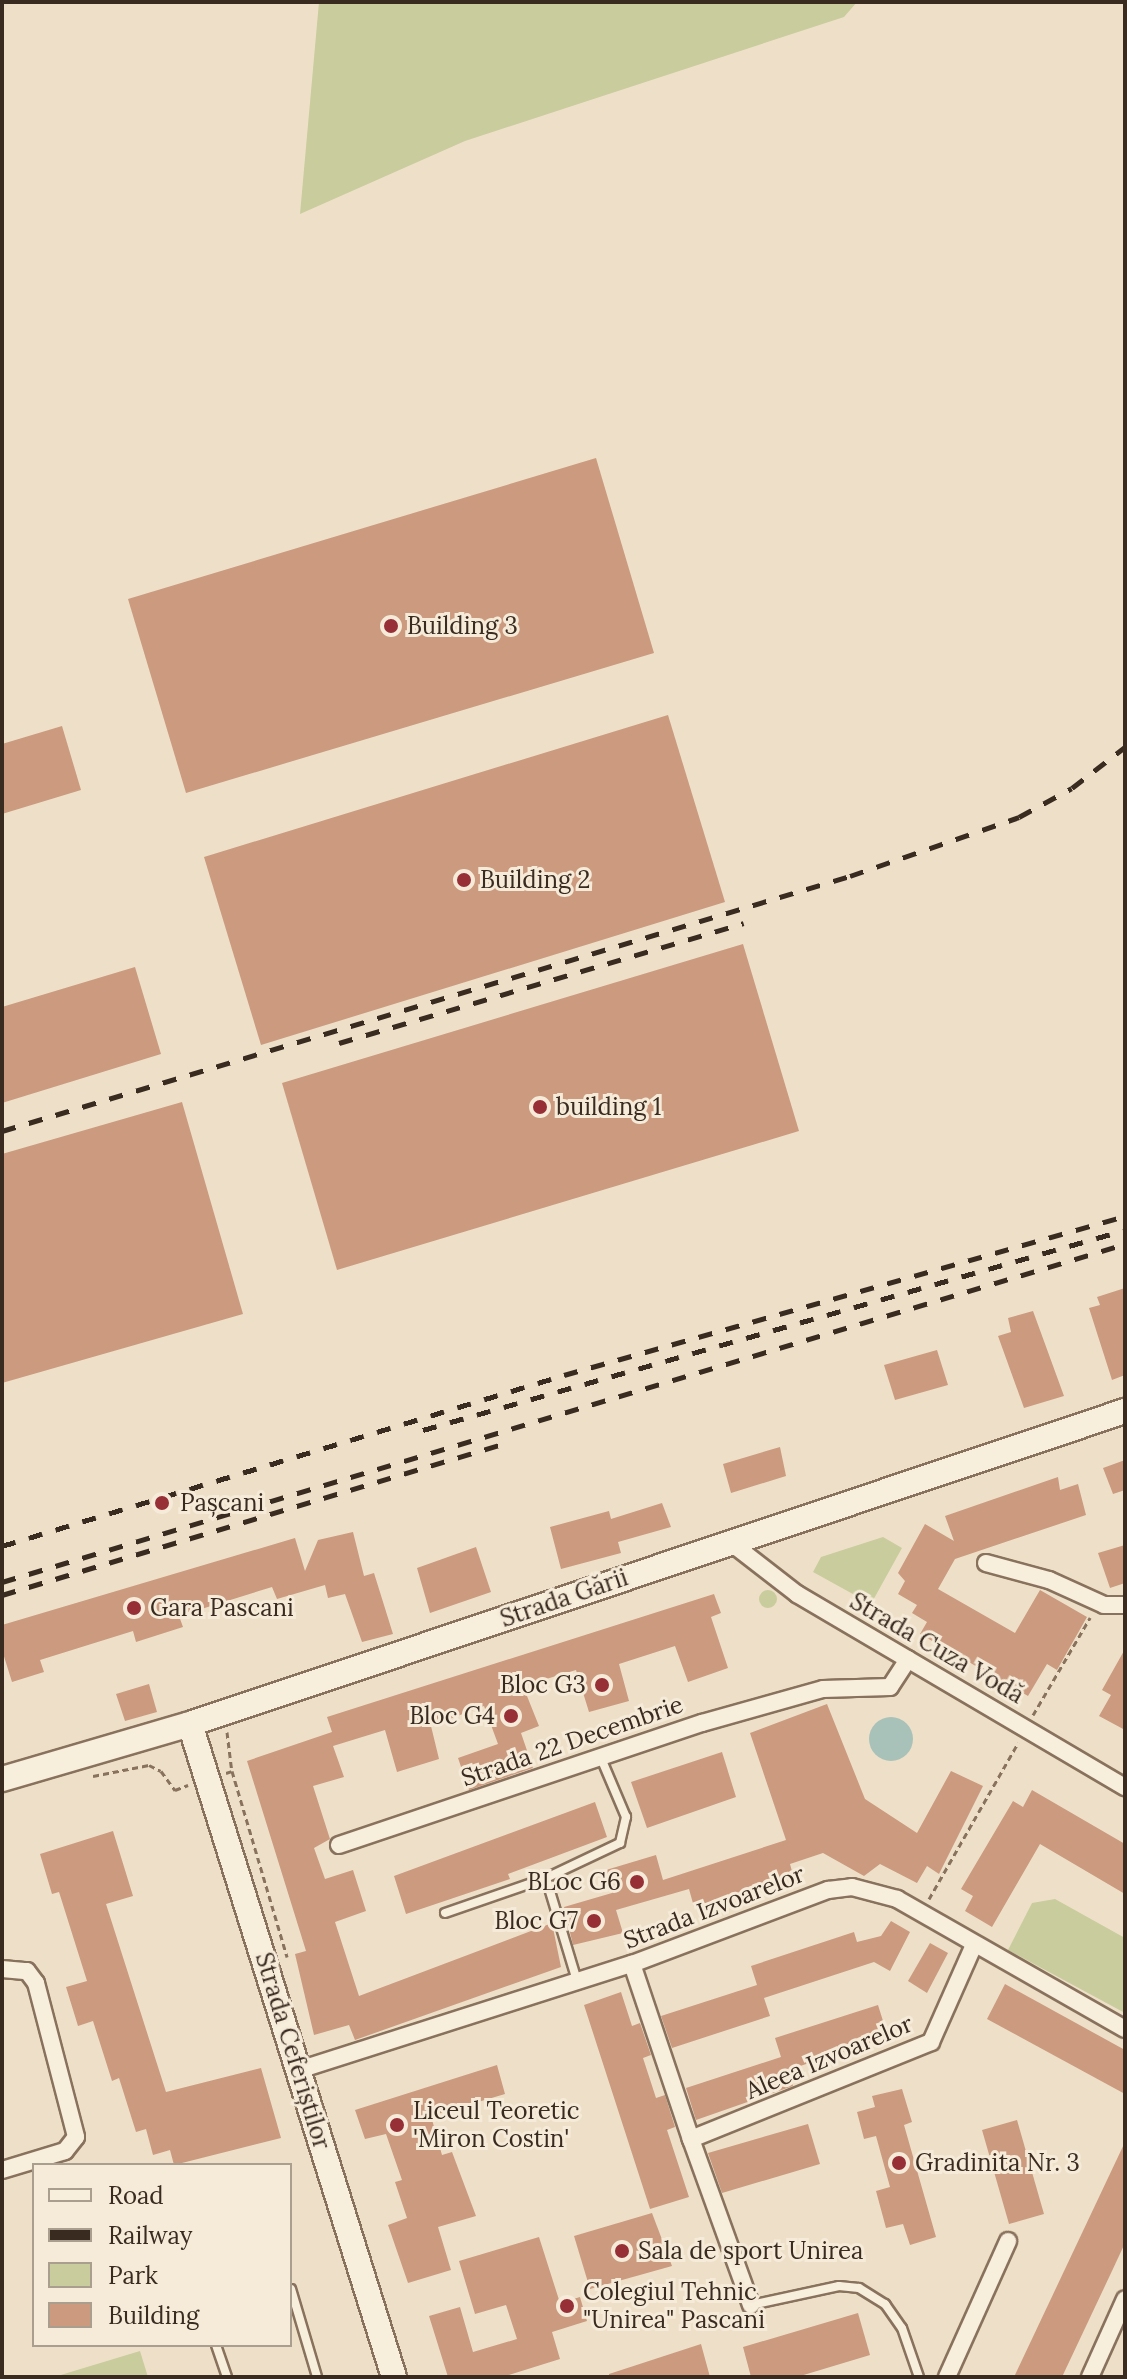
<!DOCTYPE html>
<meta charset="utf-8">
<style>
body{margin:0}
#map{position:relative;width:1127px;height:2379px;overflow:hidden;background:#eee0c8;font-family:Lora,serif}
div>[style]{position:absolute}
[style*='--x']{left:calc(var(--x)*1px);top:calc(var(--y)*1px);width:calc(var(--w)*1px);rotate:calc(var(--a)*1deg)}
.green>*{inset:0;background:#c9cc9c}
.round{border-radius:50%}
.water>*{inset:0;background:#a9c2b9}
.building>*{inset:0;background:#cb9a7f}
.path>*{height:3px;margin-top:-1.5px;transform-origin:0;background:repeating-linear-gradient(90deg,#89725d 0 6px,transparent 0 10px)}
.roads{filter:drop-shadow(2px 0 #89725d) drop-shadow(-2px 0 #89725d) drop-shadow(0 2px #89725d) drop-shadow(0 -2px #89725d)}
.lane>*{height:8px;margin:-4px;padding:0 4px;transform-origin:4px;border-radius:4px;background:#f8eedc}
.street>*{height:16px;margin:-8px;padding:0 8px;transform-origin:8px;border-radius:8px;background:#f8eedc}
.secondary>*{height:24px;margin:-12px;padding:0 12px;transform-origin:12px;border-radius:12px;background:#f8eedc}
.rail>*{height:5px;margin-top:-2.5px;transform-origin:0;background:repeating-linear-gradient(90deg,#3a2b21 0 14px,transparent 0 28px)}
.dots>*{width:22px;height:22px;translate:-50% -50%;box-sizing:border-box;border:4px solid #f5ebd8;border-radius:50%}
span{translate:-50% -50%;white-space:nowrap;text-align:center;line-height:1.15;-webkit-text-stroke:6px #f5ebd8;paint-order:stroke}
.poi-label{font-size:24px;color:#3a2b21}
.left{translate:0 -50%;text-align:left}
.right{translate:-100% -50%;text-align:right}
.street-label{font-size:24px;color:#3a2b21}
.frame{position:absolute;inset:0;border:4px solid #3a2b21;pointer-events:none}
.legend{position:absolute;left:32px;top:2163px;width:260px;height:184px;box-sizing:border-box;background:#f5ebd8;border:2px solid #aa9e8f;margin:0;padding:10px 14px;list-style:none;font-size:24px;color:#3a2b21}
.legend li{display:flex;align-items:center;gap:16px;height:40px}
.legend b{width:40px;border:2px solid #aa9e8f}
</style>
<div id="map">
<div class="green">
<i style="clip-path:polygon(319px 2px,857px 2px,844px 17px,465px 141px,300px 214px)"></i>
<i style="clip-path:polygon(883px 1537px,902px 1548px,871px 1604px,813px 1572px,821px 1557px)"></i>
<i class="round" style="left:759px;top:1590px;width:18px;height:18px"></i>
<i style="clip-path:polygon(1055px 1899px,1125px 1938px,1125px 2013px,1008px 1950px,1032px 1903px)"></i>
<i style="clip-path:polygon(140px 2351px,148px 2377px,54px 2377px)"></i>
</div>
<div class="water">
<i class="round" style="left:869px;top:1717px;width:44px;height:44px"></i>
</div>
<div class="building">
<i style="clip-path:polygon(596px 458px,654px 653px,186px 793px,128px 599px)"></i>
<i style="clip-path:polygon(668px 715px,725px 902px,261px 1045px,204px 857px)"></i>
<i style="clip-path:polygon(62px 726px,81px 790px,2px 814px,2px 744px)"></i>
<i style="clip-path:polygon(743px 944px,799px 1131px,337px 1270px,282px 1083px)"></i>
<i style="clip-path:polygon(135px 967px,161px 1054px,2px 1103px,2px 1007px)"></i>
<i style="clip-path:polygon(182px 1102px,243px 1314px,2px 1383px,2px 1154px)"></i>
<i style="clip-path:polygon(1125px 1288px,1125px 1375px,1112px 1380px,1089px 1308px,1100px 1305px,1097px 1297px)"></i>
<i style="clip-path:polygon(1033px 1311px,1064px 1396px,1024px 1408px,998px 1336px,1011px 1332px,1008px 1318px)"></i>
<i style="clip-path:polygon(937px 1350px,948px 1385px,895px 1400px,884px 1365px)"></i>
<i style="clip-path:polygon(780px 1447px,786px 1476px,731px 1493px,723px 1464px)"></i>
<i style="clip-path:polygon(1125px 1460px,1125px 1490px,1113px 1494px,1103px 1468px)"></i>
<i style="clip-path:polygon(1058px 1477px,1060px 1490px,1078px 1484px,1086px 1515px,955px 1559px,938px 1589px,1015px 1633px,1040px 1590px,1087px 1617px,1057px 1670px,1047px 1664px,1028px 1696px,920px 1634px,927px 1622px,912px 1613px,917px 1605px,898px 1594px,905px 1581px,898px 1573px,925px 1524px,954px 1541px,945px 1516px)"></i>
<i style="clip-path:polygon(662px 1503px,671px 1527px,618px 1542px,621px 1553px,561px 1569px,550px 1527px,609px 1511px,611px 1519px)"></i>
<i style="clip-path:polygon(353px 1532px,364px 1576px,374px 1573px,393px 1634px,362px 1642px,345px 1594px,328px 1598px,325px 1585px,277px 1599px,272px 1587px,179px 1616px,183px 1627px,136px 1642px,133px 1631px,40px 1660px,44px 1672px,12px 1682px,2px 1650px,2px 1625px,295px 1538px,305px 1571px,318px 1540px)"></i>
<i style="clip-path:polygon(1125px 1545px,1125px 1583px,1110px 1588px,1098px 1553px)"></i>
<i style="clip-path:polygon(476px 1547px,491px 1592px,430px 1613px,417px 1568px)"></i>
<i style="clip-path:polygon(714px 1594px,721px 1613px,711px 1617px,728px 1668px,688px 1682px,675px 1646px,619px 1664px,629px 1701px,589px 1712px,576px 1670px,523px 1686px,539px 1726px,521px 1733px,533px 1768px,469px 1790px,458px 1758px,498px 1744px,484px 1706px,431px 1726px,439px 1759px,397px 1772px,385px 1730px,333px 1746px,344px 1777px,313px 1786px,330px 1839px,314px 1848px,325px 1879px,353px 1870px,366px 1911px,335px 1922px,359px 1996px,552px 1923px,561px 1967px,355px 2040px,349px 2025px,314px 2035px,295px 1954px,306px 1951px,247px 1761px,332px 1732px,327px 1717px)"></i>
<i style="clip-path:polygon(1125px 1649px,1125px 1730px,1099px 1716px,1111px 1695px,1102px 1690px)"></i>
<i style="clip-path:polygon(149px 1684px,157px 1712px,125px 1721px,116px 1694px)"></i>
<i style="clip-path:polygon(827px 1704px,865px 1799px,917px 1833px,951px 1771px,983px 1786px,939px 1874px,927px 1866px,917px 1883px,880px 1864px,864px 1876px,823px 1853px,790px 1864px,793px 1875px,694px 1907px,689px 1889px,616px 1910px,623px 1933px,573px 1945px,564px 1907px,612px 1893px,606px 1870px,656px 1855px,663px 1880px,786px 1840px,750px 1733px)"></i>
<i style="clip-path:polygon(722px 1752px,736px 1797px,647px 1828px,631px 1782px)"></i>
<i style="clip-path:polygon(1032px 1790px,1125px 1844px,1125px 1894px,1040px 1844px,992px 1927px,965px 1911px,973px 1896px,961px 1889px,1013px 1801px,1023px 1807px)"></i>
<i style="clip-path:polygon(595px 1802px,607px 1837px,508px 1874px,510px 1879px,406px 1914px,394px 1876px)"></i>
<i style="clip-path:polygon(113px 1831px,133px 1896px,106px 1904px,166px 2092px,261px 2068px,281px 2138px,174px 2165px,170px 2150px,153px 2155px,146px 2129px,136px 2132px,119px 2078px,112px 2081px,93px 2021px,78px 2026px,66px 1987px,87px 1981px,59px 1892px,52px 1894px,40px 1854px)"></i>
<i style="clip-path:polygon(891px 1921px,910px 1932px,890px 1971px,874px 1962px,764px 1998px,770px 2016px,672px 2048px,661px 2016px,757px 1985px,751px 1966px,854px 1932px,857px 1942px,881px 1936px)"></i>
<i style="clip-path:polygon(930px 1943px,948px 1953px,927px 1993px,908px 1981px)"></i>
<i style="clip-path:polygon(1005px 1984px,1125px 2050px,1125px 2094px,987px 2019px)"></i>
<i style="clip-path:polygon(621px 1992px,632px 2026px,640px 2023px,651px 2055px,643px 2058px,656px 2098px,665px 2095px,675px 2127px,667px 2130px,689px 2197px,650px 2209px,584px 2005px)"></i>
<i style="clip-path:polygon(878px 2005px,888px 2037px,788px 2070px,793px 2086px,696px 2120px,686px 2088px,781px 2057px,775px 2038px)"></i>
<i style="clip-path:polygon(497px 2065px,505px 2094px,431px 2116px,442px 2155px,452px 2152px,476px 2216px,438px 2227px,451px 2270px,408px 2283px,388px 2225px,407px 2218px,395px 2182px,402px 2180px,386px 2134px,365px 2139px,355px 2110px)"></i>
<i style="clip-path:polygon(902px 2089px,912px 2122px,904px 2125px,936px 2237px,910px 2245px,903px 2224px,886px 2228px,876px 2191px,890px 2187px,876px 2136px,864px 2139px,857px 2112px,875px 2107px,872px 2096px)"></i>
<i style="clip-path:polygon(1017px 2120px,1044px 2214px,1009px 2224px,982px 2130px)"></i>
<i style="clip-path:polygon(808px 2124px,820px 2164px,722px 2193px,708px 2153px)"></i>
<i style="clip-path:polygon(1125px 2142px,1125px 2243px,1112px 2271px,1062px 2377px,1014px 2377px)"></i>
<i style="clip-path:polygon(652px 2213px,672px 2266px,590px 2289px,574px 2236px)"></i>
<i style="clip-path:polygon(539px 2237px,560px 2303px,580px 2297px,587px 2321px,552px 2332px,560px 2359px,502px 2377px,448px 2377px,429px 2316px,460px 2307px,473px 2352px,517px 2339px,506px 2305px,475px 2314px,459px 2261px)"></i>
<i style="clip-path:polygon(858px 2313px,870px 2355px,797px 2377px,751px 2377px,743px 2347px)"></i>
<i style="clip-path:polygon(701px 2344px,710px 2377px,609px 2377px,609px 2374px)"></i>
</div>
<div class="path">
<i style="--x:1033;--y:1715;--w:113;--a:-59.6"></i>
<i style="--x:227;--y:1732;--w:39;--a:83"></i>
<i style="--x:226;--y:1773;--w:6;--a:-18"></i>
<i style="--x:232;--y:1771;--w:194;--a:73.5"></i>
<i style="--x:93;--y:1776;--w:57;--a:-11.1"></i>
<i style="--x:149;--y:1765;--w:13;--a:27"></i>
<i style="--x:161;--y:1771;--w:24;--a:54"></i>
<i style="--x:175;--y:1790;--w:14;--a:-21"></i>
<i style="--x:929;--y:1899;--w:180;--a:-60.3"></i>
</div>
<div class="roads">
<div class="lane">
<i style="--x:546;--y:1878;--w:108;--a:73.2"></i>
<i style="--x:445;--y:1913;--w:107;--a:-19.1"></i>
<i style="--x:546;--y:1878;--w:82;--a:-25.3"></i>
<i style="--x:620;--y:1843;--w:27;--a:-77"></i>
<i style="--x:626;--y:1817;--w:64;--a:-113"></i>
<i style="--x:291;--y:2289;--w:92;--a:73.5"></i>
<i style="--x:751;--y:2305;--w:90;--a:-12.2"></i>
<i style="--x:839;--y:2286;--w:20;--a:6"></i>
<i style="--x:859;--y:2288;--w:31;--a:32"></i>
<i style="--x:885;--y:2304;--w:29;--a:55"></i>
<i style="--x:902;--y:2328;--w:52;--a:70.9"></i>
<i style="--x:216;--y:2345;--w:34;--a:71"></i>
</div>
<div class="street">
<i style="--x:730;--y:1542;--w:85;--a:37.8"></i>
<i style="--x:797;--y:1594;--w:381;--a:30.5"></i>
<i style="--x:986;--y:1563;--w:65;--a:15.1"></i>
<i style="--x:1049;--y:1580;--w:60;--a:24.4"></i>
<i style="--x:1104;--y:1605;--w:21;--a:0"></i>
<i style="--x:339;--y:1845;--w:383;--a:-18.6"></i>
<i style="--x:702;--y:1723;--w:126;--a:-15.7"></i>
<i style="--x:823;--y:1689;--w:67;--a:-1.7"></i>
<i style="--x:890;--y:1687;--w:33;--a:-57"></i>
<i style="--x:632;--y:1964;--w:185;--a:71.4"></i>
<i style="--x:2;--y:1969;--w:25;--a:5"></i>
<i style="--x:27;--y:1971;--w:15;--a:53"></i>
<i style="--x:36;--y:1983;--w:159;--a:75.4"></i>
<i style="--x:76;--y:2137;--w:18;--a:128"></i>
<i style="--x:65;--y:2151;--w:66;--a:163.2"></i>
<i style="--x:299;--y:2070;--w:349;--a:-17.7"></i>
<i style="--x:632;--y:1964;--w:210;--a:-20.7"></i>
<i style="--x:828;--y:1890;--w:24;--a:-7"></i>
<i style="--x:852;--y:1887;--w:47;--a:14.9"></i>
<i style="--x:897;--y:1899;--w:262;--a:29.7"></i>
<i style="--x:751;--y:2305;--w:177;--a:-109.9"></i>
<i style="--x:691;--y:2139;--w:259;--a:-22"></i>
<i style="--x:931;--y:2042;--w:106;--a:-66.1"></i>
<i style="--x:947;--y:2377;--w:149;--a:-65.8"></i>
<i style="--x:1090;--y:2377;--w:85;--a:-65.8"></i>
</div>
<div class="secondary">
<i style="--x:190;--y:1724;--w:684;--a:72.65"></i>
<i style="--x:2;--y:1779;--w:196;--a:-16.3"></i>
<i style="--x:190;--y:1724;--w:986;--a:-18.51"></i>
</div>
</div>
<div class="rail">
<i style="--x:339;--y:1043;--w:422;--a:-16.5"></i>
<i style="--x:2;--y:1131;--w:886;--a:-16.74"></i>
<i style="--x:850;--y:876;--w:179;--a:-19.2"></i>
<i style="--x:1019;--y:817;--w:60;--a:-28.7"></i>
<i style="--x:1072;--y:788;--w:67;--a:-37.7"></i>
<i style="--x:423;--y:1430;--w:730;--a:-15.9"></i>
<i style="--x:2;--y:1546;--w:587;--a:-16.92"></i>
<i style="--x:564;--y:1375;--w:583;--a:-15.82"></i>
<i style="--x:2;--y:1582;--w:1173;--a:-16.75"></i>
<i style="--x:2;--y:1595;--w:519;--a:-16.79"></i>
</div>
<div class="dots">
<i style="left:391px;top:626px;background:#972f36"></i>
<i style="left:464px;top:880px;background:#972f36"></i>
<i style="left:540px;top:1107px;background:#972f36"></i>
<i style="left:162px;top:1503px;background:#972f36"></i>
<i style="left:134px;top:1608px;background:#972f36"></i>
<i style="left:602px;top:1685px;background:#972f36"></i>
<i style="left:511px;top:1716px;background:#972f36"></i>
<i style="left:637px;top:1882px;background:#972f36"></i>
<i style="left:594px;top:1921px;background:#972f36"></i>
<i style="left:397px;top:2125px;background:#972f36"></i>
<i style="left:899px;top:2163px;background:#972f36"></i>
<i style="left:622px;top:2251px;background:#972f36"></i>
<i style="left:567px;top:2306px;background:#972f36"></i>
</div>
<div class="poi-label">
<span class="left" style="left:407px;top:626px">Building 3</span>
<span class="left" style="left:480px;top:880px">Building 2</span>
<span class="left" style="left:556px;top:1107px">building 1</span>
<span class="left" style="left:180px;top:1503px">Pașcani</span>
<span class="left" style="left:150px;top:1608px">Gara Pascani</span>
<span class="right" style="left:586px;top:1685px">Bloc G3</span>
<span class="right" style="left:495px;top:1716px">Bloc G4</span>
<span class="right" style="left:621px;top:1882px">BLoc G6</span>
<span class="right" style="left:578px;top:1921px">Bloc G7</span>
<span class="left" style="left:413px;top:2125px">Liceul Teoretic<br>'Miron Costin'</span>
<span class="left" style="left:915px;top:2163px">Gradinita Nr. 3</span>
<span class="left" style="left:638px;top:2251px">Sala de sport Unirea</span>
<span class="left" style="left:583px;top:2306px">Colegiul Tehnic<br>"Unirea" Pascani</span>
</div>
<div class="street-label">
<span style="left:564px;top:1598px;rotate:-19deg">Strada Gării</span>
<span style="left:937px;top:1648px;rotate:30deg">Strada Cuza Vodă</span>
<span style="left:572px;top:1741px;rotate:-19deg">Strada 22 Decembrie</span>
<span style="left:714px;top:1907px;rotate:-21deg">Strada Izvoarelor</span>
<span style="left:293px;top:2051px;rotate:73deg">Strada Ceferiștilor</span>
<span style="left:829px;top:2057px;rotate:-23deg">Aleea Izvoarelor</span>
</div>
<div class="frame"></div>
<ul class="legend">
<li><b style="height:10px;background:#f8eedc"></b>Road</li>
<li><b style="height:10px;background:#3a2b21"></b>Railway</li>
<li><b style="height:22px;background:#c9cc9c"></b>Park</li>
<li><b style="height:22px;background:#cb9a7f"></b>Building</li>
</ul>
</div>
